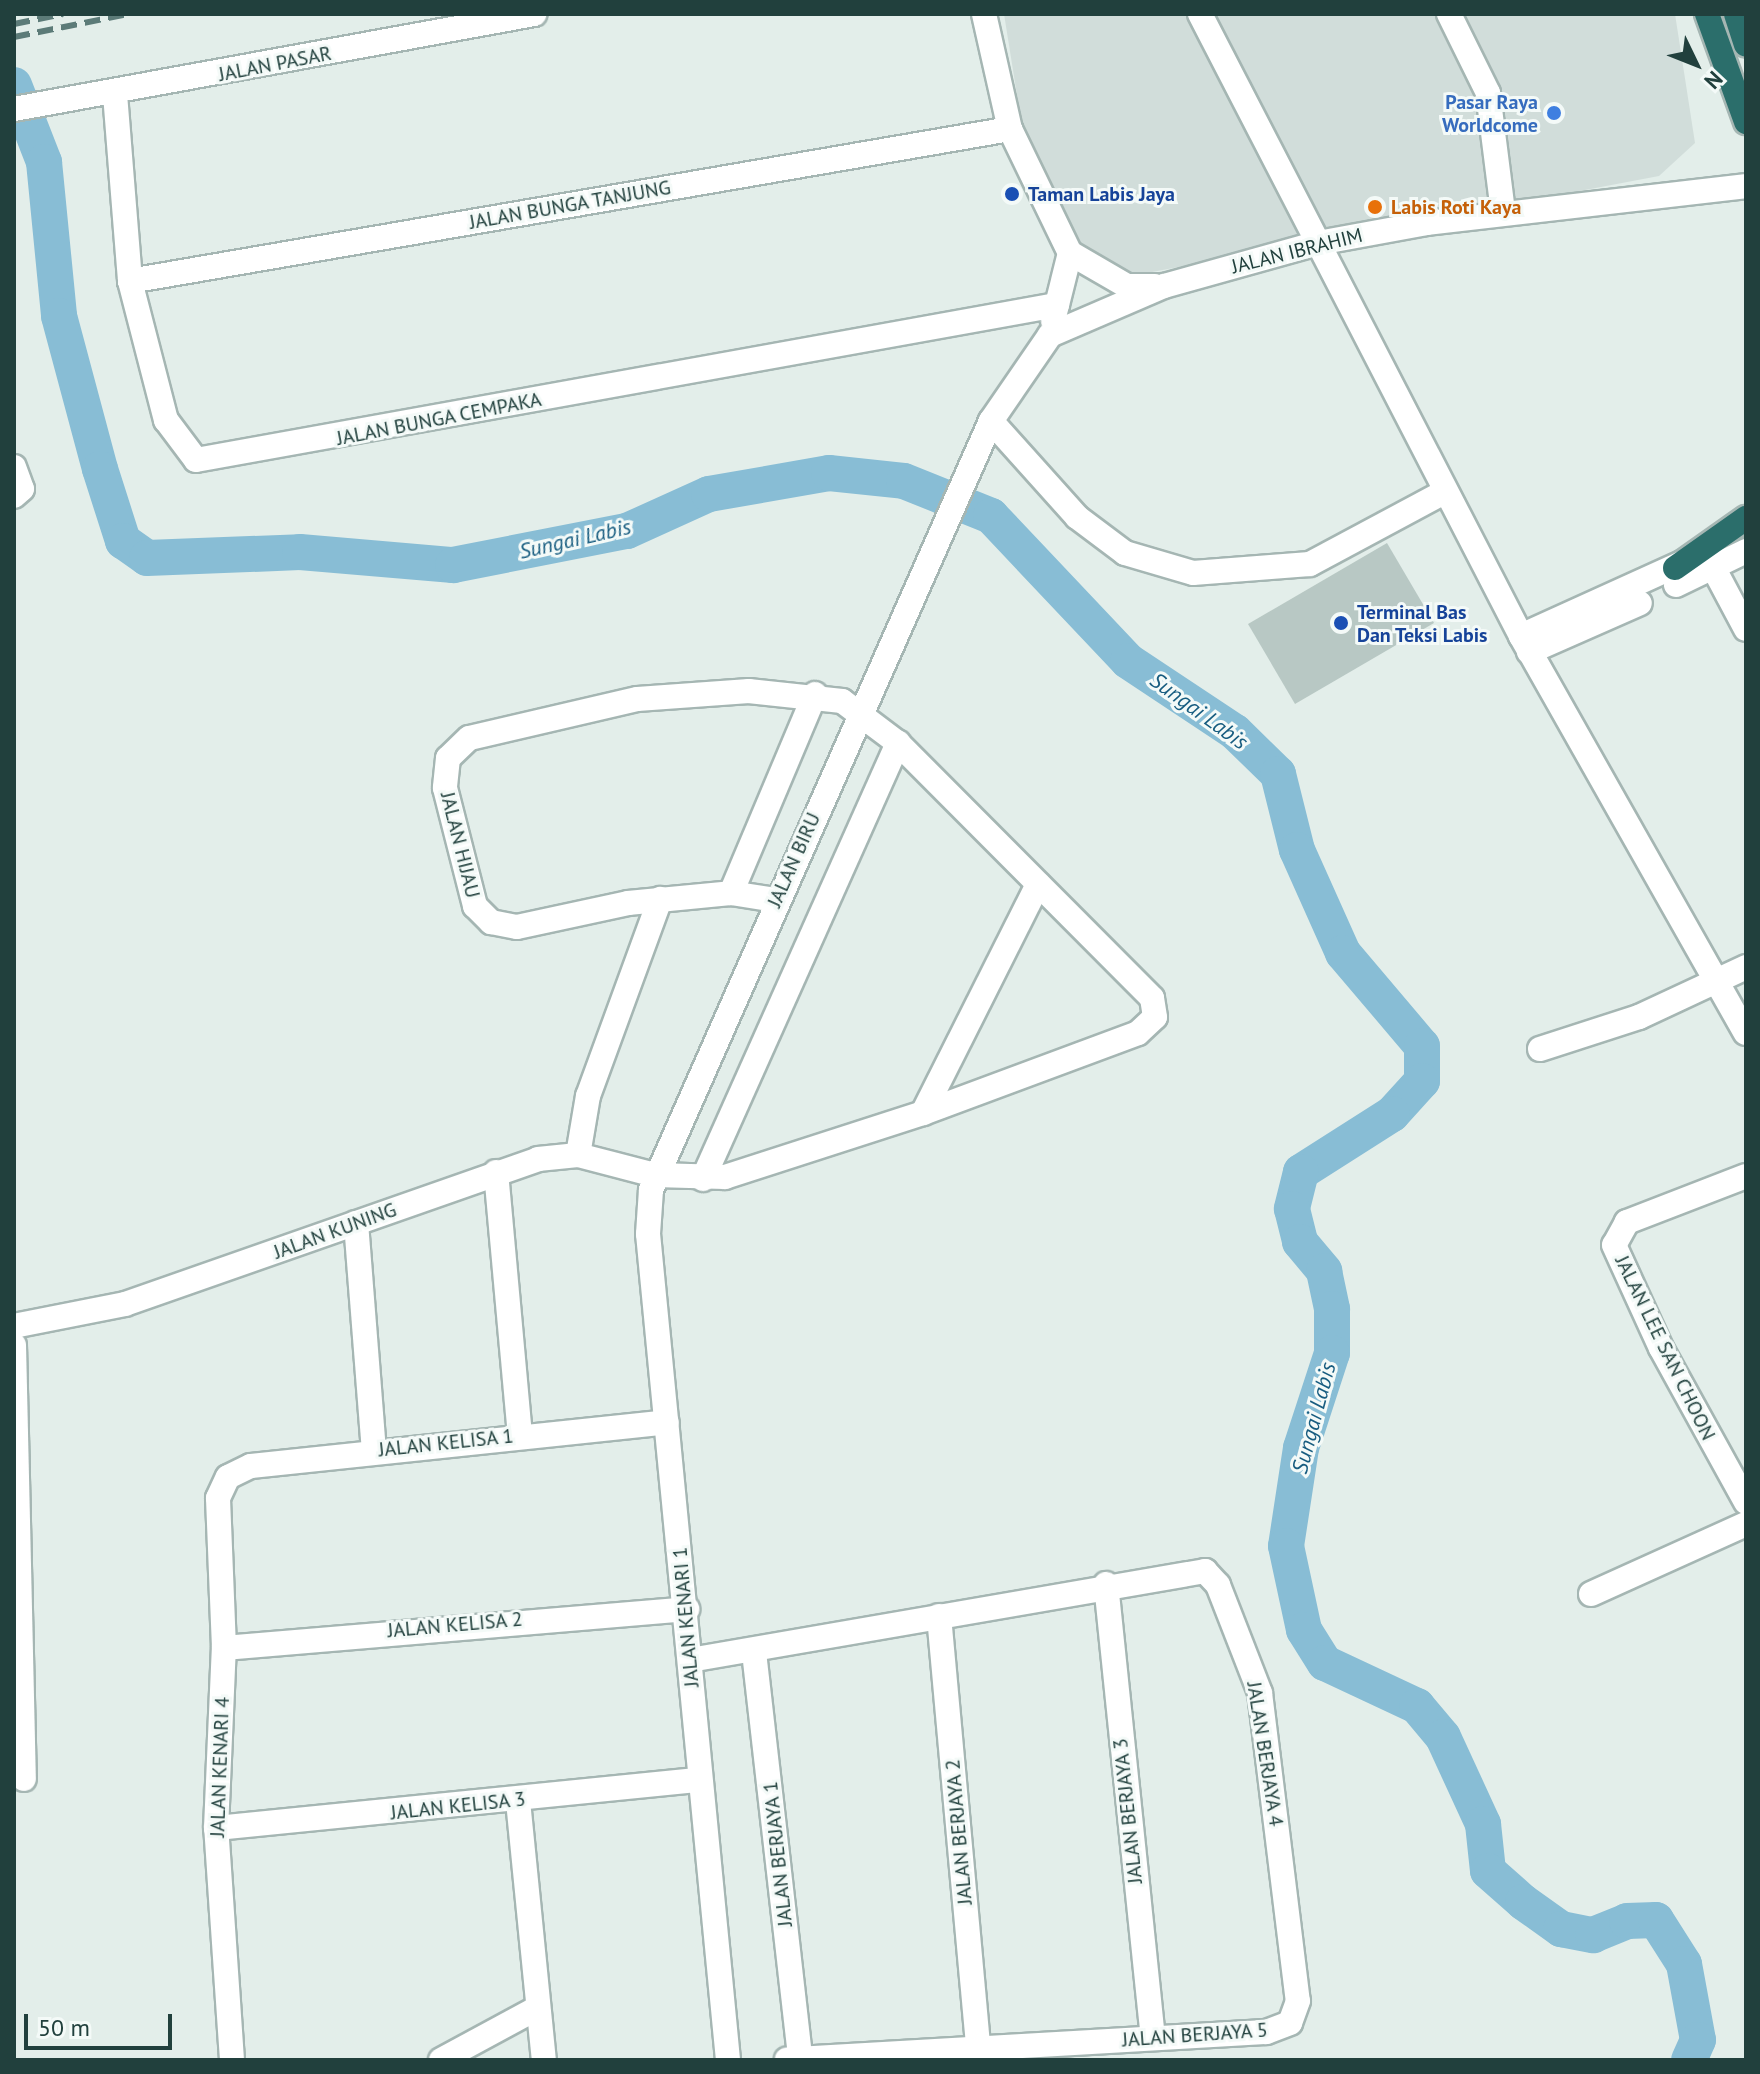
<!DOCTYPE html>
<style>
body{margin:0}
#map{position:relative;width:1760px;height:2074px;overflow:hidden;background:#e3eeea;font-family:"PT Sans",sans-serif}
div>[style]{position:absolute}
[style*='--x']{left:calc(var(--x)*1px);top:calc(var(--y)*1px);width:calc(var(--w)*1px);rotate:calc(var(--a)*1deg)}
.built>*{inset:0;background:#d1ddda}
.river>*{height:36px;margin:-18px;padding:0 18px;transform-origin:18px;border-radius:18px;background:#88bdd5}
.building>*{inset:0;background:#b8c8c4}
.roads{filter:drop-shadow(2px 0 #a5b6b3) drop-shadow(-2px 0 #a5b6b3) drop-shadow(0 2px #a5b6b3) drop-shadow(0 -2px #a5b6b3)}
.minor>*{height:24px;margin:-12px;padding:0 12px;transform-origin:12px;border-radius:12px;background:#fff}
.highway>*{height:24px;margin:-12px;padding:0 12px;transform-origin:12px;border-radius:12px;background:#2b6e6b}
.rail>*{height:6px;margin-top:-3px;transform-origin:0;background:repeating-linear-gradient(90deg,#5c7b78 0 16px,transparent 0 24px)}
.dots>*{width:22px;height:22px;translate:-50% -50%;box-sizing:border-box;border:4px solid #f4faf8;border-radius:50%}
span{translate:-50% -50%;white-space:nowrap;text-align:center;line-height:1.15;-webkit-text-stroke:6px #f4faf8;paint-order:stroke}
.street-label{font-size:20px;color:#21403d}
.shop-label{font-size:20px;color:#366cbe;font-weight:700}
.right{translate:-100% -50%;text-align:right}
.transit-label{font-size:20px;color:#164399;font-weight:700}
.left{translate:0 -50%;text-align:left}
.food-label{font-size:20px;color:#c56008;font-weight:700}
.water-label{font-size:22px;color:#185d80;font-style:italic}
.frame{position:absolute;inset:0;border:16px solid #21403d;pointer-events:none}
.north{position:absolute;left:1656px;top:24px;width:80px;height:80px;-webkit-text-stroke:6px #f4faf8;paint-order:stroke;rotate:133deg;font-size:22px;font-weight:700;line-height:32px;text-align:center;color:#21403d}
.north::after{content:'';display:block;margin:auto;width:28px;height:36px;background:#21403d;clip-path:polygon(50% 0,100% 100%,50% 72%,0 100%)}
.scale{position:absolute;left:24px;top:2014px;width:148px;height:36px;box-sizing:border-box;border:4px solid #21403d;border-top:0;padding-left:10px;font-size:24px;line-height:28px;white-space:nowrap;color:#21403d;-webkit-text-stroke:6px #f4faf8;paint-order:stroke}
</style>
<div id="map">
<div class="built">
<i style="clip-path:polygon(1004px 14px,1675px 14px,1695px 143px,1659px 176px,1131px 276px,1094px 261px,1069px 226px,1021px 120px)"></i>
</div>
<div class="river">
<i style="--x:14;--y:85;--w:83;--a:68.7"></i>
<i style="--x:44;--y:162;--w:155;--a:84.4"></i>
<i style="--x:59;--y:316;--w:158;--a:75"></i>
<i style="--x:100;--y:469;--w:76;--a:72.3"></i>
<i style="--x:123;--y:541;--w:29;--a:35"></i>
<i style="--x:147;--y:558;--w:153;--a:-2.2"></i>
<i style="--x:300;--y:552;--w:154;--a:4.9"></i>
<i style="--x:453;--y:565;--w:177;--a:-11.1"></i>
<i style="--x:627;--y:531;--w:90;--a:-24.3"></i>
<i style="--x:709;--y:494;--w:122;--a:-9.9"></i>
<i style="--x:829;--y:473;--w:75;--a:6.1"></i>
<i style="--x:904;--y:481;--w:94;--a:21.9"></i>
<i style="--x:991;--y:516;--w:199;--a:46.6"></i>
<i style="--x:1128;--y:661;--w:128;--a:33.6"></i>
<i style="--x:1235;--y:732;--w:60;--a:44.3"></i>
<i style="--x:1278;--y:774;--w:78;--a:76"></i>
<i style="--x:1297;--y:850;--w:113;--a:65.9"></i>
<i style="--x:1343;--y:953;--w:122;--a:49.7"></i>
<i style="--x:1422;--y:1046;--w:35;--a:90"></i>
<i style="--x:1422;--y:1081;--w:45;--a:132.3"></i>
<i style="--x:1392;--y:1114;--w:108;--a:147.5"></i>
<i style="--x:1301;--y:1172;--w:38;--a:104"></i>
<i style="--x:1292;--y:1209;--w:34;--a:76"></i>
<i style="--x:1300;--y:1242;--w:38;--a:50"></i>
<i style="--x:1324;--y:1271;--w:39;--a:78"></i>
<i style="--x:1332;--y:1309;--w:44;--a:90"></i>
<i style="--x:1332;--y:1353;--w:100;--a:108.1"></i>
<i style="--x:1301;--y:1448;--w:99;--a:98.7"></i>
<i style="--x:1286;--y:1546;--w:86;--a:77.9"></i>
<i style="--x:1304;--y:1630;--w:39;--a:58"></i>
<i style="--x:1325;--y:1663;--w:102;--a:25.1"></i>
<i style="--x:1417;--y:1706;--w:40;--a:50"></i>
<i style="--x:1443;--y:1737;--w:96;--a:65.3"></i>
<i style="--x:1483;--y:1824;--w:47;--a:83.9"></i>
<i style="--x:1488;--y:1871;--w:47;--a:41.5"></i>
<i style="--x:1523;--y:1902;--w:47;--a:35.4"></i>
<i style="--x:1561;--y:1929;--w:33;--a:11"></i>
<i style="--x:1593;--y:1935;--w:37;--a:-22"></i>
<i style="--x:1627;--y:1921;--w:29;--a:-2"></i>
<i style="--x:1656;--y:1920;--w:52;--a:57.5"></i>
<i style="--x:1684;--y:1964;--w:77;--a:79.6"></i>
<i style="--x:1698;--y:2040;--w:22;--a:114"></i>
</div>
<div class="building">
<i style="clip-path:polygon(1387px 543px,1434px 623px,1295px 704px,1248px 624px)"></i>
</div>
<div class="roads">
<div class="minor">
<i style="--x:984;--y:14;--w:118;--a:77.3"></i>
<i style="--x:1010;--y:129;--w:138;--a:64.2"></i>
<i style="--x:1070;--y:253;--w:66;--a:30.1"></i>
<i style="--x:1127;--y:286;--w:28;--a:0"></i>
<i style="--x:1200;--y:14;--w:700;--a:62.7"></i>
<i style="--x:1521;--y:636;--w:456;--a:60.5"></i>
<i style="--x:1449;--y:14;--w:88;--a:63.7"></i>
<i style="--x:1488;--y:93;--w:120;--a:82.8"></i>
<i style="--x:115;--y:94;--w:188;--a:85.4"></i>
<i style="--x:130;--y:281;--w:144;--a:75.5"></i>
<i style="--x:166;--y:420;--w:50;--a:53.1"></i>
<i style="--x:196;--y:460;--w:875;--a:-10.21"></i>
<i style="--x:14;--y:109;--w:529;--a:-10.35"></i>
<i style="--x:130;--y:281;--w:893;--a:-9.8"></i>
<i style="--x:1053;--y:321;--w:70;--a:-76"></i>
<i style="--x:991;--y:421;--w:129;--a:48.1"></i>
<i style="--x:1077;--y:517;--w:60;--a:36.9"></i>
<i style="--x:1125;--y:553;--w:71;--a:16.4"></i>
<i style="--x:1193;--y:573;--w:117;--a:-4.4"></i>
<i style="--x:1310;--y:564;--w:152;--a:-28.2"></i>
<i style="--x:14;--y:467;--w:23;--a:70"></i>
<i style="--x:22;--y:489;--w:11;--a:139"></i>
<i style="--x:1713;--y:567;--w:70;--a:62"></i>
<i style="--x:1676;--y:585;--w:78;--a:-25.9"></i>
<i style="--x:1521;--y:636;--w:189;--a:-24.4"></i>
<i style="--x:1529;--y:652;--w:121;--a:-23.8"></i>
<i style="--x:731;--y:893;--w:216;--a:-67.1"></i>
<i style="--x:1540;--y:1049;--w:104;--a:-17.9"></i>
<i style="--x:1639;--y:1017;--w:118;--a:-25"></i>
<i style="--x:923;--y:1113;--w:256;--a:-63.3"></i>
<i style="--x:578;--y:1155;--w:60;--a:-80.4"></i>
<i style="--x:588;--y:1096;--w:210;--a:-69.9"></i>
<i style="--x:496;--y:1172;--w:264;--a:84.8"></i>
<i style="--x:1746;--y:1176;--w:128;--a:158.9"></i>
<i style="--x:1627;--y:1222;--w:26;--a:119"></i>
<i style="--x:1614;--y:1245;--w:113;--a:65.5"></i>
<i style="--x:1661;--y:1348;--w:176;--a:61.1"></i>
<i style="--x:703;--y:1179;--w:478;--a:-65.9"></i>
<i style="--x:356;--y:1223;--w:229;--a:85.5"></i>
<i style="--x:14;--y:1326;--w:113;--a:-11.2"></i>
<i style="--x:125;--y:1304;--w:438;--a:-19.3"></i>
<i style="--x:538;--y:1159;--w:40;--a:-5.7"></i>
<i style="--x:578;--y:1155;--w:80;--a:14.6"></i>
<i style="--x:655;--y:1175;--w:70;--a:1.6"></i>
<i style="--x:725;--y:1177;--w:208;--a:-17.9"></i>
<i style="--x:923;--y:1113;--w:229;--a:-20.4"></i>
<i style="--x:1138;--y:1033;--w:23;--a:-43"></i>
<i style="--x:1155;--y:1017;--w:19;--a:-99"></i>
<i style="--x:1152;--y:998;--w:360;--a:-134.9"></i>
<i style="--x:898;--y:743;--w:70;--a:-143.1"></i>
<i style="--x:842;--y:701;--w:94;--a:-173.9"></i>
<i style="--x:749;--y:691;--w:112;--a:175.9"></i>
<i style="--x:637;--y:699;--w:172;--a:166.9"></i>
<i style="--x:469;--y:738;--w:29;--a:136"></i>
<i style="--x:448;--y:758;--w:30;--a:96"></i>
<i style="--x:445;--y:788;--w:122;--a:75.7"></i>
<i style="--x:475;--y:906;--w:23;--a:45"></i>
<i style="--x:491;--y:922;--w:26;--a:11"></i>
<i style="--x:517;--y:927;--w:114;--a:-12.2"></i>
<i style="--x:628;--y:903;--w:103;--a:-5.5"></i>
<i style="--x:731;--y:893;--w:46;--a:8.8"></i>
<i style="--x:14;--y:1345;--w:434;--a:88.7"></i>
<i style="--x:1106;--y:1584;--w:456;--a:84.1"></i>
<i style="--x:1591;--y:1594;--w:170;--a:-24.3"></i>
<i style="--x:939;--y:1616;--w:434;--a:84.8"></i>
<i style="--x:224;--y:1648;--w:465;--a:-4.8"></i>
<i style="--x:754;--y:1652;--w:407;--a:83.5"></i>
<i style="--x:690;--y:1660;--w:523;--a:-9.8"></i>
<i style="--x:1205;--y:1571;--w:19;--a:47"></i>
<i style="--x:1218;--y:1585;--w:116;--a:68.7"></i>
<i style="--x:1260;--y:1693;--w:310;--a:83"></i>
<i style="--x:1298;--y:2001;--w:23;--a:110"></i>
<i style="--x:1290;--y:2023;--w:26;--a:159"></i>
<i style="--x:1266;--y:2032;--w:480;--a:176.7"></i>
<i style="--x:518;--y:1801;--w:260;--a:84.3"></i>
<i style="--x:216;--y:1828;--w:486;--a:-5.7"></i>
<i style="--x:232;--y:2060;--w:233;--a:-93.9"></i>
<i style="--x:216;--y:1828;--w:180;--a:-87.5"></i>
<i style="--x:224;--y:1648;--w:150;--a:-92.3"></i>
<i style="--x:218;--y:1498;--w:23;--a:-65"></i>
<i style="--x:228;--y:1477;--w:25;--a:-26"></i>
<i style="--x:251;--y:1466;--w:418;--a:-6"></i>
<i style="--x:441;--y:2060;--w:109;--a:-28.4"></i>
<i style="--x:728;--y:2060;--w:830;--a:-95.53"></i>
<i style="--x:648;--y:1234;--w:44;--a:-86.1"></i>
<i style="--x:651;--y:1190;--w:841;--a:-66.15"></i>
<i style="--x:991;--y:421;--w:104;--a:-55.5"></i>
<i style="--x:1050;--y:335;--w:124;--a:-23.3"></i>
<i style="--x:1164;--y:286;--w:160;--a:-15.6"></i>
<i style="--x:1318;--y:243;--w:111;--a:-10.4"></i>
<i style="--x:1427;--y:223;--w:321;--a:-6.6"></i>
</div>
<div class="highway">
<i style="--x:1707;--y:14;--w:115;--a:70.1"></i>
<i style="--x:1736;--y:14;--w:32;--a:72"></i>
<i style="--x:1675;--y:568;--w:87;--a:-35.2"></i>
</div>
</div>
<div class="rail">
<i style="--x:14;--y:24;--w:50;--a:-11.5"></i>
<i style="--x:14;--y:37;--w:116;--a:-11.4"></i>
</div>
<div class="dots">
<i style="left:1554px;top:113px;background:#3f7fe0"></i>
<i style="left:1012px;top:194px;background:#1a4fb4"></i>
<i style="left:1375px;top:207px;background:#e8710a"></i>
<i style="left:1341px;top:623px;background:#1a4fb4"></i>
</div>
<div class="street-label">
<span style="left:275px;top:64px;rotate:-11deg">JALAN PASAR</span>
<span style="left:570px;top:205px;rotate:-10deg">JALAN BUNGA TANJUNG</span>
<span style="left:1297px;top:251px;rotate:-14deg">JALAN IBRAHIM</span>
<span style="left:439px;top:419px;rotate:-11deg">JALAN BUNGA CEMPAKA</span>
<span style="left:460px;top:845px;rotate:76deg">JALAN HIJAU</span>
<span style="left:794px;top:860px;rotate:-66deg">JALAN BIRU</span>
<span style="left:335px;top:1231px;rotate:-20deg">JALAN KUNING</span>
<span style="left:1665px;top:1348px;rotate:64deg">JALAN LEE SAN CHOON</span>
<span style="left:446px;top:1443px;rotate:-6deg">JALAN KELISA 1</span>
<span style="left:686px;top:1617px;rotate:-95deg">JALAN KENARI 1</span>
<span style="left:455px;top:1625px;rotate:-5deg">JALAN KELISA 2</span>
<span style="left:1265px;top:1754px;rotate:81deg">JALAN BERJAYA 4</span>
<span style="left:220px;top:1767px;rotate:-88deg">JALAN KENARI 4</span>
<span style="left:458px;top:1806px;rotate:-6deg">JALAN KELISA 3</span>
<span style="left:1128px;top:1811px;rotate:-96deg">JALAN BERJAYA 3</span>
<span style="left:959px;top:1832px;rotate:-95deg">JALAN BERJAYA 2</span>
<span style="left:778px;top:1854px;rotate:-96deg">JALAN BERJAYA 1</span>
<span style="left:1195px;top:2035px;rotate:-4deg">JALAN BERJAYA 5</span>
</div>
<div class="shop-label">
<span class="right" style="left:1538px;top:114px">Pasar Raya<br>Worldcome</span>
</div>
<div class="transit-label">
<span class="left" style="left:1028px;top:194px">Taman Labis Jaya</span>
<span class="left" style="left:1357px;top:624px">Terminal Bas<br>Dan Teksi Labis</span>
</div>
<div class="food-label">
<span class="left" style="left:1391px;top:207px">Labis Roti Kaya</span>
</div>
<div class="water-label">
<span style="left:575px;top:539px;rotate:-13deg">Sungai Labis</span>
<span style="left:1199px;top:711px;rotate:36deg">Sungai Labis</span>
<span style="left:1314px;top:1418px;rotate:-75deg">Sungai Labis</span>
</div>
<div class="frame"></div>
<div class="north">N</div>
<div class="scale">50 m</div>
</div>
